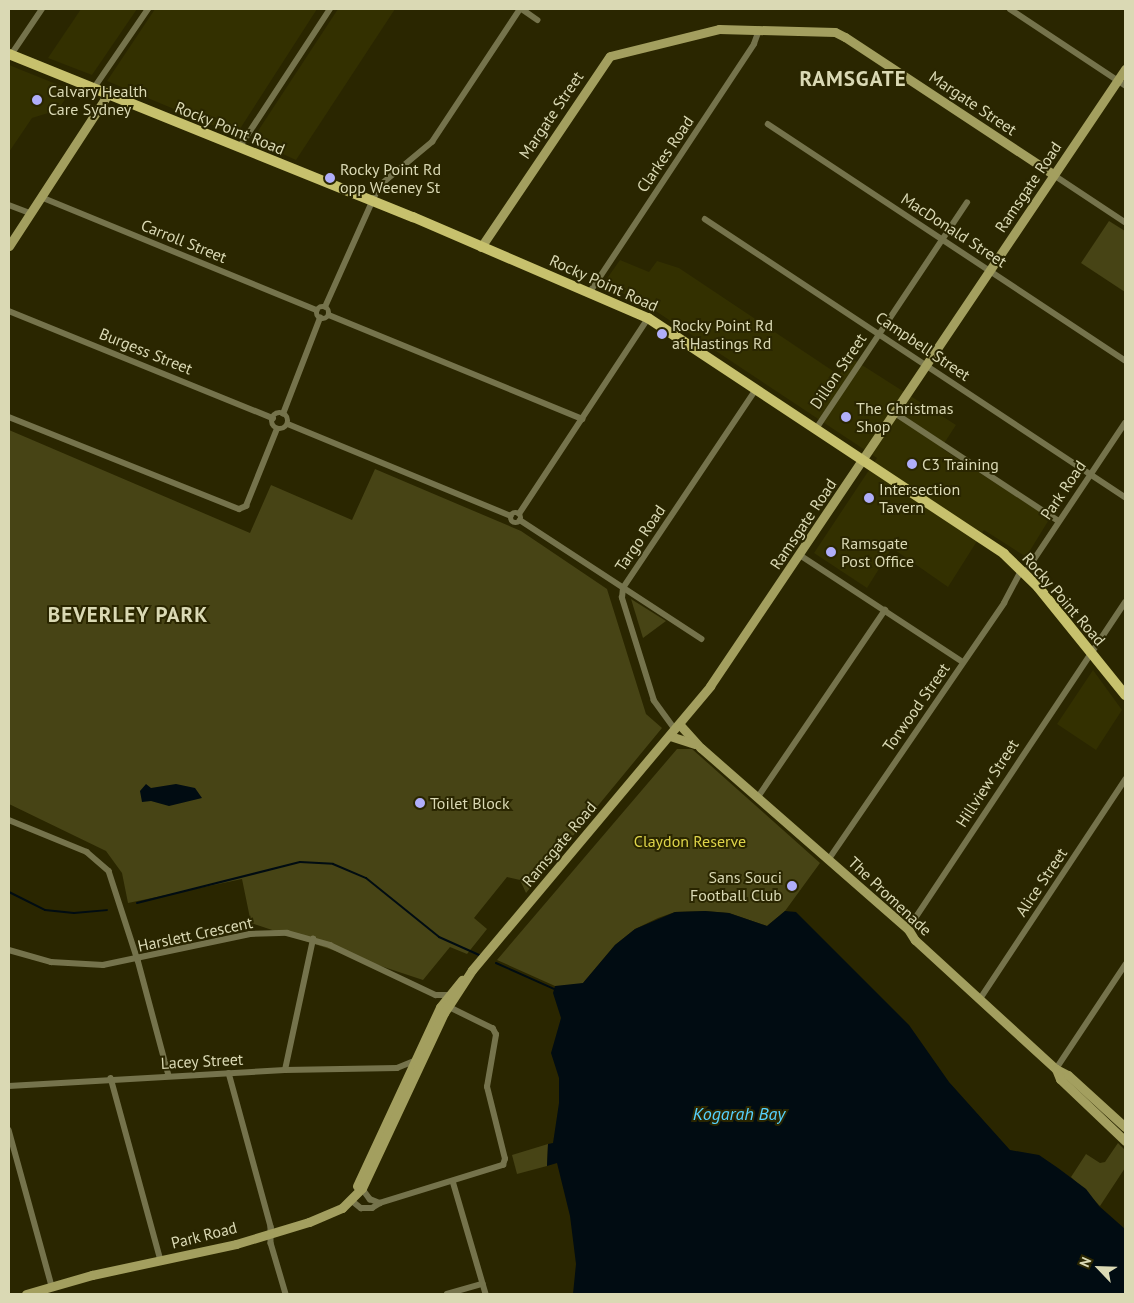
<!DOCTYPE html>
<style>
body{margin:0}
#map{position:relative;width:1134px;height:1303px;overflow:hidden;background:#2a2600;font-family:"PT Sans",sans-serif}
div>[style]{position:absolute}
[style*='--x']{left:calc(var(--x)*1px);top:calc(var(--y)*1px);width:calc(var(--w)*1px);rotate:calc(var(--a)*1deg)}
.built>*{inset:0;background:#333000}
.green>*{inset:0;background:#474415}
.water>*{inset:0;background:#010c12}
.stream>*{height:2px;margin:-1px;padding:0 1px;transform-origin:1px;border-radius:1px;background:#010c12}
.street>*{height:5.5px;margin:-2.75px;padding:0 2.75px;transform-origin:2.75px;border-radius:2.75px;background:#75734c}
.street>.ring{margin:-2.75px;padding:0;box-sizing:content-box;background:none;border:5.5px solid #75734c;border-radius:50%}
.secondary>*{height:9px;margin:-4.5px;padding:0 4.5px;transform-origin:4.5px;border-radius:4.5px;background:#a39f5f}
.primary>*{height:10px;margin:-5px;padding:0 5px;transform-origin:5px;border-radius:5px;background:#c7c16d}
.dots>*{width:14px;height:14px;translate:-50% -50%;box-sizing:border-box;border:2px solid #2a2600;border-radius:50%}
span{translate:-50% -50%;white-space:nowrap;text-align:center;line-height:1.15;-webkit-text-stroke:4px #2a2600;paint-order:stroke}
.poi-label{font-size:16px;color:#dad9b4}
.left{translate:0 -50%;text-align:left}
.right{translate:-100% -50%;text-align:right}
.street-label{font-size:16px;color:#dad9b4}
.park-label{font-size:16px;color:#ded449}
.water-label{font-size:18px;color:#56d2fe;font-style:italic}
.district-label{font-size:21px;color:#dad9b4;font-weight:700;letter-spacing:1px}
.frame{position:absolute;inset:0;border:10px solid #dad9b4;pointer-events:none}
.north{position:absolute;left:1074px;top:1243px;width:50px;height:50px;-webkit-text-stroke:4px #2a2600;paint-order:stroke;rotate:294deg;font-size:14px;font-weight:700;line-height:20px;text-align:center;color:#dad9b4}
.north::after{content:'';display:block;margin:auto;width:18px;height:22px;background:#dad9b4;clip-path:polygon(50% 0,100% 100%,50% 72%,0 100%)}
</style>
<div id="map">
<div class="built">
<i style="clip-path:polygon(81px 9px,137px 9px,92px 75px,48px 58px)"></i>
<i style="clip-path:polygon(155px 9px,317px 9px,236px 135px,107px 81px)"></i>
<i style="clip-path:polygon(338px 9px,395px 9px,296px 160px,256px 142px,256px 134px)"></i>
<i style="clip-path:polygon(9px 65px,71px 90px,58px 110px,32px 118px,9px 152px)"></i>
<i style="clip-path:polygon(620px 260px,649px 272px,657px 261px,679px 268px,839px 375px,851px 358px,956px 425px,941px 448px,1050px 518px,1026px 557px,984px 530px,948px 587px,892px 548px,867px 588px,814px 553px,877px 458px,645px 304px,603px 284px)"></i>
<i style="clip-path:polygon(1093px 670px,1122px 710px,1096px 750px,1057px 724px)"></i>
</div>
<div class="green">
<i style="clip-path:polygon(1109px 221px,1125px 231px,1125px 292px,1081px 263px)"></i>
<i style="clip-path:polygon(9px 430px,250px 533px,271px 485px,352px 520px,375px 469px,521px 531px,607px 589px,646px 714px,662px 728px,526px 893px,520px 880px,507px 877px,474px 918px,487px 929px,467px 954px,450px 947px,423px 980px,251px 923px,242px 879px,128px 903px,122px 873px,106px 851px,9px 804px)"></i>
<i style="clip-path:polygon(631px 599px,666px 621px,643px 638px)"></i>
<i style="clip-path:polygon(677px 749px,692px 749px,820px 863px,785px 911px,767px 926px,729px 913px,705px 911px,675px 912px,658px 918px,635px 929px,615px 945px,583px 983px,574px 986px,555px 986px,497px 960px)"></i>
<i style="clip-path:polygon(1118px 1143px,1125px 1150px,1125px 1168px,1100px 1206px,1071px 1177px,1086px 1154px,1100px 1163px,1105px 1162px)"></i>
<i style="clip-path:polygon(548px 1144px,547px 1166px,517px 1174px,512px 1155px)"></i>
</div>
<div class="water">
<i style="clip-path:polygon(146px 784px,151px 788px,176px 784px,195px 788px,202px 798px,169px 806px,151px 801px,142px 802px,140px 791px)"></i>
<i style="clip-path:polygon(705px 911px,729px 913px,767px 926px,785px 911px,796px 912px,909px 1025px,949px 1082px,1010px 1150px,1039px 1155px,1058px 1168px,1086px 1189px,1099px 1206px,1125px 1229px,1125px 1294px,573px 1294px,576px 1264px,570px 1216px,557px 1163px,547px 1166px,548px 1144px,553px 1143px,559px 1103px,559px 1078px,551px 1053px,561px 1018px,553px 993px,555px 986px,583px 983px,615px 945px,635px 929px,675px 912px)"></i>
</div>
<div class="stream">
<i style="--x:9;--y:892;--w:40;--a:26.6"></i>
<i style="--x:45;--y:910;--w:29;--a:6"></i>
<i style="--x:74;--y:913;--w:33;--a:-5"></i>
<i style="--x:137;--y:903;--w:168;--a:-14.1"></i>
<i style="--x:300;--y:862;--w:33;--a:3"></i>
<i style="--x:333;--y:864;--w:36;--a:23"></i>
<i style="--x:366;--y:878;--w:94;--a:38.9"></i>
<i style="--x:439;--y:937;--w:44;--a:24.2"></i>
<i style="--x:496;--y:963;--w:64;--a:24.1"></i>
</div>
<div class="street">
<i style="--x:522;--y:9;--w:19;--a:35"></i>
<i style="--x:1010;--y:9;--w:138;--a:33.5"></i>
<i style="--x:11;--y:55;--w:55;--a:-56"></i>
<i style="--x:94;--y:88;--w:96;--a:-55.6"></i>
<i style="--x:768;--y:124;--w:428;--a:33.5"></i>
<i style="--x:239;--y:148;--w:166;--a:-56.8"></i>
<i style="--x:1054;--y:175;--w:85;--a:33.5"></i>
<i style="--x:41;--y:197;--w:298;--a:22.3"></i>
<i style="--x:9;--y:205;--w:22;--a:21"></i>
<i style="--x:705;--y:219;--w:504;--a:33.5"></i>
<i style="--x:590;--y:292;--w:297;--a:-56.5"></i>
<i style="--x:754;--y:44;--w:15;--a:-70"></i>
<i class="ring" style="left:317px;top:307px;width:6.5px;height:6.5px"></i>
<i style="--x:325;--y:307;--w:133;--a:-65.9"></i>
<i style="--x:379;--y:186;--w:69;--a:-39.7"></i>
<i style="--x:432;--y:142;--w:159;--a:-56.5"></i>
<i style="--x:9;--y:311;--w:285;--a:22.1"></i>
<i style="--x:329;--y:315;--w:274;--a:22.3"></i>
<i class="ring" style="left:272px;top:413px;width:10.5px;height:10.5px"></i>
<i style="--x:895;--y:413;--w:196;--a:33.4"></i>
<i style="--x:283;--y:414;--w:103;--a:-68.9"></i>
<i style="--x:9;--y:417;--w:248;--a:21.8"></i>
<i style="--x:239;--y:509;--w:8;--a:-23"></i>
<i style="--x:246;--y:506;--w:83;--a:-68.1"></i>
<i style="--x:288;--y:424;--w:241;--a:22.4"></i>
<i style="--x:816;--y:429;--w:272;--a:-56.3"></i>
<i class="ring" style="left:511px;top:513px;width:4.5px;height:4.5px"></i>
<i style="--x:519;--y:514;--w:235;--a:-56.6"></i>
<i style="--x:520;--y:520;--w:217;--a:33.2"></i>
<i style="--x:800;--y:555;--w:195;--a:33.3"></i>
<i style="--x:1025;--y:573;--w:180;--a:-56.3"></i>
<i style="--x:675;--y:730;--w:36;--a:-126"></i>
<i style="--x:654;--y:701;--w:108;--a:-107.3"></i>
<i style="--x:622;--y:598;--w:10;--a:-84"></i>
<i style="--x:623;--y:588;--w:239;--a:-56.2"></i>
<i style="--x:758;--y:797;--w:226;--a:-55.8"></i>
<i style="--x:9;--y:820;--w:84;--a:22.3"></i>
<i style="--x:87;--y:852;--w:29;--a:41"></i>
<i style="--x:109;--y:871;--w:94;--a:72"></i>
<i style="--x:138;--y:960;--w:120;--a:75"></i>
<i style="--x:829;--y:859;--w:310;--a:-55.6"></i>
<i style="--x:1004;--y:603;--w:38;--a:-62"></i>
<i style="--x:908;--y:929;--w:392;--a:-56.4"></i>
<i style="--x:9;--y:950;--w:44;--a:15.9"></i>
<i style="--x:51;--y:962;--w:52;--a:3.3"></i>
<i style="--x:103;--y:965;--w:150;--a:-11.9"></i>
<i style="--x:250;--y:934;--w:37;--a:-2"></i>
<i style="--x:287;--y:933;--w:45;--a:15.6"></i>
<i style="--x:330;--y:945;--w:117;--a:25.3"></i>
<i style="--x:436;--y:995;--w:12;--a:0"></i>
<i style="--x:980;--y:999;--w:263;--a:-56.5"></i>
<i style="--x:1056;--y:1069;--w:125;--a:-56.4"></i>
<i style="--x:285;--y:1070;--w:134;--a:-77.9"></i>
<i style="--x:229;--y:1073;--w:160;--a:74.7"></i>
<i style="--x:271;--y:1227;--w:16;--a:90"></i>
<i style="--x:271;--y:1243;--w:53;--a:73.6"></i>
<i style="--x:111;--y:1078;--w:190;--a:74.7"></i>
<i style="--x:9;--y:1086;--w:276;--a:-3.3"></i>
<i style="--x:285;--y:1070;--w:112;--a:-1"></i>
<i style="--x:397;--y:1068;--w:18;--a:-22"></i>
<i style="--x:9;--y:1130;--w:162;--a:74.6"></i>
<i style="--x:453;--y:1181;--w:118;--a:73.7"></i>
<i style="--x:362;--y:1188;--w:14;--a:54"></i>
<i style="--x:370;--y:1199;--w:11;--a:22"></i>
<i style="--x:351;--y:1200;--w:13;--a:39"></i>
<i style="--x:361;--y:1208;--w:11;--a:0"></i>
<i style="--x:372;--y:1208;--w:9;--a:-32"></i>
<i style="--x:380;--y:1203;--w:129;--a:-17.2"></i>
<i style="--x:503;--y:1165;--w:6;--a:-72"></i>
<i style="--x:505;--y:1159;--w:74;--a:-104"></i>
<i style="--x:487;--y:1087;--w:53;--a:-80.2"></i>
<i style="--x:496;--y:1035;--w:7;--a:-117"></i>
<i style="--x:493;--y:1029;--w:50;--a:-153.9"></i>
<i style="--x:447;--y:1294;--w:37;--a:-16"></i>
</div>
<div class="secondary">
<i style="--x:9;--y:246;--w:181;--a:-56.9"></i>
<i style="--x:481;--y:247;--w:230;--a:-56"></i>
<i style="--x:610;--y:56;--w:112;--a:-13.9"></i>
<i style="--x:719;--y:29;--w:116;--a:1.5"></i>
<i style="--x:835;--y:32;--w:11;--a:27"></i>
<i style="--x:845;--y:37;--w:250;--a:33.4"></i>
<i style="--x:680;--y:725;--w:31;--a:48"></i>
<i style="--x:701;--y:748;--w:275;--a:41.2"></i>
<i style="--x:908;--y:929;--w:13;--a:58"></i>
<i style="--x:915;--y:940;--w:191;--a:42.5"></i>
<i style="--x:1056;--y:1069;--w:13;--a:27"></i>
<i style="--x:1068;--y:1075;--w:77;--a:42.4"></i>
<i style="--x:670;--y:736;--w:26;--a:18"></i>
<i style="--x:1056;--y:1069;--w:11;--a:68"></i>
<i style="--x:1060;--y:1079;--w:90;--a:43.6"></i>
<i style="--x:357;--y:1186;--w:197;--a:-65.1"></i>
<i style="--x:440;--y:1007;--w:35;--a:-51"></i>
<i style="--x:26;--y:1294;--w:69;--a:-16.1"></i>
<i style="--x:92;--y:1275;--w:147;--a:-12.1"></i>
<i style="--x:236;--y:1244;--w:76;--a:-16.8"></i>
<i style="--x:309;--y:1222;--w:36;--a:-23"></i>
<i style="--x:342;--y:1208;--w:28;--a:-45"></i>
<i style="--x:362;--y:1188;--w:193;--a:-64.9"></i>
<i style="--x:444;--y:1013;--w:51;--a:-56.9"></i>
<i style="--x:472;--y:970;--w:371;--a:-50"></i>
<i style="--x:710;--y:686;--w:744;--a:-56.07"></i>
</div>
<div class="primary">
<i style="--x:9;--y:54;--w:436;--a:22"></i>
<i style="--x:413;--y:217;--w:256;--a:23.3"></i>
<i style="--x:648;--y:318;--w:427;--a:33.5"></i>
<i style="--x:1004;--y:554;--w:47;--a:44.1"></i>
<i style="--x:1038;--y:587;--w:139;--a:51.1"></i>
</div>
<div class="dots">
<i style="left:37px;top:100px;background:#b0aefa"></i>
<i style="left:330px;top:178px;background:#b0aefa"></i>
<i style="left:662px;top:334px;background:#b0aefa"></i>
<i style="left:846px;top:417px;background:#b0aefa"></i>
<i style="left:912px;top:464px;background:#b0aefa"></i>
<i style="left:869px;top:498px;background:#b0aefa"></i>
<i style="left:831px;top:552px;background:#b0aefa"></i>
<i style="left:420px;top:803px;background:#b0aefa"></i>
<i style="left:792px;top:886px;background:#b0aefa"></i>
</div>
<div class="poi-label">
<span class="left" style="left:48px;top:100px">Calvary Health<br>Care Sydney</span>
<span class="left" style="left:340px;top:178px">Rocky Point Rd<br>opp Weeney St</span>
<span class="left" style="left:672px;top:334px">Rocky Point Rd<br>at Hastings Rd</span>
<span class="left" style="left:856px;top:417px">The Christmas<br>Shop</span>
<span class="left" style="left:922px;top:464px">C3 Training</span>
<span class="left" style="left:879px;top:498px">Intersection<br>Tavern</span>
<span class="left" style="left:841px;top:552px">Ramsgate<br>Post Office</span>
<span class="left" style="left:430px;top:803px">Toilet Block</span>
<span class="right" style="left:782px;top:886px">Sans Souci<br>Football Club</span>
</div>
<div class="street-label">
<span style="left:973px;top:103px;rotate:34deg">Margate Street</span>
<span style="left:551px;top:115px;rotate:-56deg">Margate Street</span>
<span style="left:230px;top:128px;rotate:22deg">Rocky Point Road</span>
<span style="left:665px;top:154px;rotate:-56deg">Clarkes Road</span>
<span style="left:1028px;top:187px;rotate:-56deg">Ramsgate Road</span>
<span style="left:954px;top:230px;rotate:33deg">MacDonald Street</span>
<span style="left:184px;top:241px;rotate:22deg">Carroll Street</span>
<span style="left:604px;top:283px;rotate:24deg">Rocky Point Road</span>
<span style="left:923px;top:346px;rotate:34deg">Campbell Street</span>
<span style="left:146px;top:351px;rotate:22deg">Burgess Street</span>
<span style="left:838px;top:371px;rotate:-56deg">Dillon Street</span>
<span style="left:1063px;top:490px;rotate:-56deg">Park Road</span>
<span style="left:803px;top:524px;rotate:-56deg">Ramsgate Road</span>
<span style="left:640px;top:538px;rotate:-56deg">Targo Road</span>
<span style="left:1064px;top:599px;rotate:49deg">Rocky Point Road</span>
<span style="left:916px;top:707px;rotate:-55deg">Torwood Street</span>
<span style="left:987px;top:783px;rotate:-57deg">Hillview Street</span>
<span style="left:559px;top:844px;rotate:-50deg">Ramsgate Road</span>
<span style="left:1041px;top:882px;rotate:-56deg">Alice Street</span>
<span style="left:890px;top:896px;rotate:43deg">The Promenade</span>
<span style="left:195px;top:934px;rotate:-12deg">Harslett Crescent</span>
<span style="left:202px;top:1061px;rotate:-3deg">Lacey Street</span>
<span style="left:204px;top:1235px;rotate:-14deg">Park Road</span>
</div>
<div class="park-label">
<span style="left:690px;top:841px">Claydon Reserve</span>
</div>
<div class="water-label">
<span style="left:739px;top:1114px">Kogarah Bay</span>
</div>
<div class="district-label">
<span style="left:853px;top:79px">RAMSGATE</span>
<span style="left:128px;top:615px">BEVERLEY PARK</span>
</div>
<div class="frame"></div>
<div class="north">N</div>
</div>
